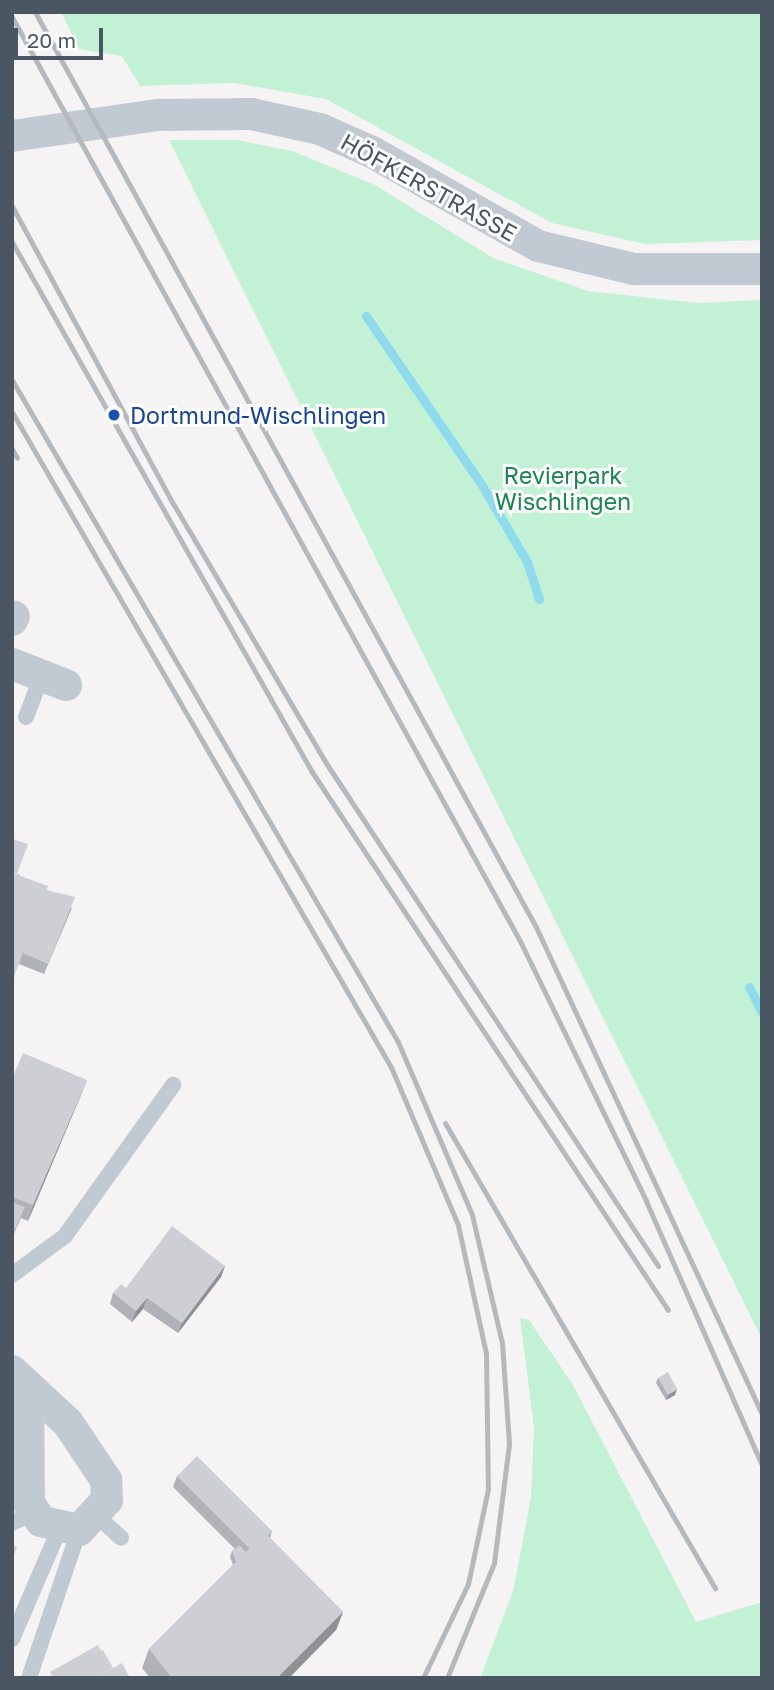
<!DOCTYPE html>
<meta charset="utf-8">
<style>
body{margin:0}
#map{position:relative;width:774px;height:1690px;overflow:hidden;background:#f5f3f3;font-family:"Golos Text",sans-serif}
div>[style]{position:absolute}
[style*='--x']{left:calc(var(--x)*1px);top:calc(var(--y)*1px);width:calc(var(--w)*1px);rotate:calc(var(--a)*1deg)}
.green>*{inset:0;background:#c3f1d5}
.stream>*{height:9px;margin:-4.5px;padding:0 4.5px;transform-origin:4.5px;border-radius:4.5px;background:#90daee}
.service>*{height:16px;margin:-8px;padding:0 8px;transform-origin:8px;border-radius:8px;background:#c1cad2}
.minor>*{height:32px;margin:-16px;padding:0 16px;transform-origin:16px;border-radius:16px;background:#c1cad2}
.rail>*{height:5px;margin:-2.5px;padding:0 2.5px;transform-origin:2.5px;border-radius:2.5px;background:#b5b8bd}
.wall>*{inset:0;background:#b0b2b7}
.shaded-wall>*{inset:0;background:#909195}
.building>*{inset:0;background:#cdcfd5}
.dots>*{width:19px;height:19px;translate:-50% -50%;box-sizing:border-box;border:4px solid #fff;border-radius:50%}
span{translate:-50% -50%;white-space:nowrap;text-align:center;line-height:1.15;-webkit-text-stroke:6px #fff;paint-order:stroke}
.street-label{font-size:23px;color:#4a5661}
.transit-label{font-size:23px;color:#164399}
.left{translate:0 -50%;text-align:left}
.park-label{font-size:23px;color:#17864f}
.frame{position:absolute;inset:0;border:14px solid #4a5661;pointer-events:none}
.scale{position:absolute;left:14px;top:28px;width:89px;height:32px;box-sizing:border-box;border:4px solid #4a5661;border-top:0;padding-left:9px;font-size:21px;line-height:24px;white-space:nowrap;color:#4a5661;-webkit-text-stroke:5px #fff;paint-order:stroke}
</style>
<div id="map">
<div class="green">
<i style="clip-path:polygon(61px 12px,762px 12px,762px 240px,645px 244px,552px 223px,326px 99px,234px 83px,140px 86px,122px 56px,79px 49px)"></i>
<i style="clip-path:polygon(169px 140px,237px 140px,292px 151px,375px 185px,493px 258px,588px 291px,697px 303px,762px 300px,762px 1339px)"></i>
<i style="clip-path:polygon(520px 1318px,529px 1320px,573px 1385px,696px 1622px,762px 1602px,762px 1678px,480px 1678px,513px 1592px,531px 1497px,534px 1428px)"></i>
</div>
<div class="stream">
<i style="--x:366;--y:316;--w:207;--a:55.6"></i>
<i style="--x:483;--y:487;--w:87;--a:59.6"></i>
<i style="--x:527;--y:562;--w:39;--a:72"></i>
<i style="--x:749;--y:987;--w:28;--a:63"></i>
</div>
<div class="service">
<i style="--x:26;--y:717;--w:45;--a:-69.1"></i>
<i style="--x:12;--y:1275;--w:66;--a:-36.3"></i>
<i style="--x:65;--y:1236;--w:186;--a:-54.4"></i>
<i style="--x:98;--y:1517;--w:31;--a:42"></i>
<i style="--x:12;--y:1523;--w:25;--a:-26"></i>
<i style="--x:12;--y:1639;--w:119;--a:-66.7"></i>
<i style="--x:29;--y:1678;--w:156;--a:-71.3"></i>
</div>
<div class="minor">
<i style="--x:12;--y:136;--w:148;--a:-8.2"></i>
<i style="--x:158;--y:115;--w:93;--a:-0.6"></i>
<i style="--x:251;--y:114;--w:71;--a:12.3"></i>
<i style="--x:320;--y:129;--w:57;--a:23.9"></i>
<i style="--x:372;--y:152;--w:191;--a:29.5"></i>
<i style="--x:538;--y:246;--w:99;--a:13.5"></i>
<i style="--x:634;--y:269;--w:128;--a:0"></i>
<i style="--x:12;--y:620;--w:4;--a:-63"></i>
<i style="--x:12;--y:664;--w:58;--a:21.3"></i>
<i style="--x:12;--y:1371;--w:76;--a:42.9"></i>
<i style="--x:68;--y:1423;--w:69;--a:56.3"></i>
<i style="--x:106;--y:1480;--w:20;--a:87"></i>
<i style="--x:107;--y:1500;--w:41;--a:133"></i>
<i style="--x:79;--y:1530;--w:39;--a:-167"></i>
<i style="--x:41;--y:1521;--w:22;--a:-124"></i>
<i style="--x:29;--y:1503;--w:117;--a:-90.5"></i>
</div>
<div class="rail">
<i style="--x:35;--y:12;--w:1043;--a:61.3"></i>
<i style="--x:536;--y:927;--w:537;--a:65.11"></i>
<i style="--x:12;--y:17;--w:1057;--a:61.2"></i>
<i style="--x:521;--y:943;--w:287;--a:64.1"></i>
<i style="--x:646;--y:1201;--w:288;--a:66.3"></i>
<i style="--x:12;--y:206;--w:340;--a:61.6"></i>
<i style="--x:174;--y:505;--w:299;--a:59.5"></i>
<i style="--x:326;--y:763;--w:603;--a:56.57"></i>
<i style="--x:12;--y:242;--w:609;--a:60.49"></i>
<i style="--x:312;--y:772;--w:645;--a:56.51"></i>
<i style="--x:12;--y:380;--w:766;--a:59.75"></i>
<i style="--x:398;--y:1042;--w:188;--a:66.8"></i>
<i style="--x:472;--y:1215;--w:131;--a:76.8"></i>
<i style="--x:502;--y:1343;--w:101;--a:86"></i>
<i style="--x:509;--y:1444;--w:120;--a:97.2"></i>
<i style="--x:494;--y:1563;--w:124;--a:112.2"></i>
<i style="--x:12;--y:412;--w:757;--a:59.95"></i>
<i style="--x:391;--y:1067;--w:172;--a:67"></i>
<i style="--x:458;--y:1225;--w:131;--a:77.7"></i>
<i style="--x:486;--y:1353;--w:136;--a:89.2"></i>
<i style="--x:488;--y:1489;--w:97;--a:101.9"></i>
<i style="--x:468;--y:1584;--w:104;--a:115.6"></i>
<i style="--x:12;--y:449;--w:10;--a:61"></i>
<i style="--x:445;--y:1123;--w:538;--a:59.86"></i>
</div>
<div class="wall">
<i style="clip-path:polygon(17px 874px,46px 890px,72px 908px,44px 974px,19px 964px)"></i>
<i style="clip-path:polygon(12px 1079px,87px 1080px,28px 1221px,21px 1218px,12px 1238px)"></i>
<i style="clip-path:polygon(225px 1266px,221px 1277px,178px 1333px,143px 1309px,132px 1322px,110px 1304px,113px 1293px,126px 1288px)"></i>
<i style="clip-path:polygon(658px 1378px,675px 1395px,666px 1400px,656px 1383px)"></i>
<i style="clip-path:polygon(177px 1476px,272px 1531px,270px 1538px,343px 1612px,336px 1630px,289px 1678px,150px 1678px,142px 1668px,149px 1649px,233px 1565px,230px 1557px,232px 1551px,235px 1549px,173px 1487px)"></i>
</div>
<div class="shaded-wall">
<i style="clip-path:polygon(87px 1080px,81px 1095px,28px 1221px,33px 1205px)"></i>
<i style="clip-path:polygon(225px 1266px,221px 1277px,178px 1333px,182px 1323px)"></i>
<i style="clip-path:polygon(147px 1298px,143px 1309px,132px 1322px,136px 1311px)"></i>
<i style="clip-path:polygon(677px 1389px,675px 1395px,666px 1400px,668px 1395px)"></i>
<i style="clip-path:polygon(343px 1612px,336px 1630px,289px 1678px,277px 1678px)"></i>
</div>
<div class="building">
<i style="clip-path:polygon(12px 839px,28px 844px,17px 874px,12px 873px)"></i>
<i style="clip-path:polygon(12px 873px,48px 886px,12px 982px)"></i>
<i style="clip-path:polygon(46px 890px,75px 897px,48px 964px,23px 953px)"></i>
<i style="clip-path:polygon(23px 1053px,87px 1080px,33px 1205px,12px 1197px,12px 1079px)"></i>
<i style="clip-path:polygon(12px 1202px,25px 1207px,12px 1236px)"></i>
<i style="clip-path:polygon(172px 1226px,225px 1266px,182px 1323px,147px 1298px,136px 1311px,113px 1293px,121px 1284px,126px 1288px)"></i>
<i style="clip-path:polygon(668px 1372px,677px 1389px,668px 1395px,658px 1378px)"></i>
<i style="clip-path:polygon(197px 1456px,272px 1531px,268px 1536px,265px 1533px,250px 1549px,177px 1476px)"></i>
<i style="clip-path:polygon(265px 1533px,343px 1612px,277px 1678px,172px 1678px,149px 1649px)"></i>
<i style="clip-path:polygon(12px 1545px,17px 1547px,12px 1559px)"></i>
<i style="clip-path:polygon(239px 1545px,246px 1552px,236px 1562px,232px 1551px)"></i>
<i style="clip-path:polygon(98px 1645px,111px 1669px,95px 1678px,53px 1678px,50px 1672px)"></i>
<i style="clip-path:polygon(103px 1650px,113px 1668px,111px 1669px,101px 1651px)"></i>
<i style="clip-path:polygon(122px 1663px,130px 1678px,95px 1678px)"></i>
</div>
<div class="dots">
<i style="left:114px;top:415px;background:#1a4fb4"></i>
</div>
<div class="street-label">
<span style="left:429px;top:187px;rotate:29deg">HÖFKERSTRASSE</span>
</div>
<div class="transit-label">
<span class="left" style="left:130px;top:415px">Dortmund-Wischlingen</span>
</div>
<div class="park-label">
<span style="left:563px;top:488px">Revierpark<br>Wischlingen</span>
</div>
<div class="frame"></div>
<div class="scale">20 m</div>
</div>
